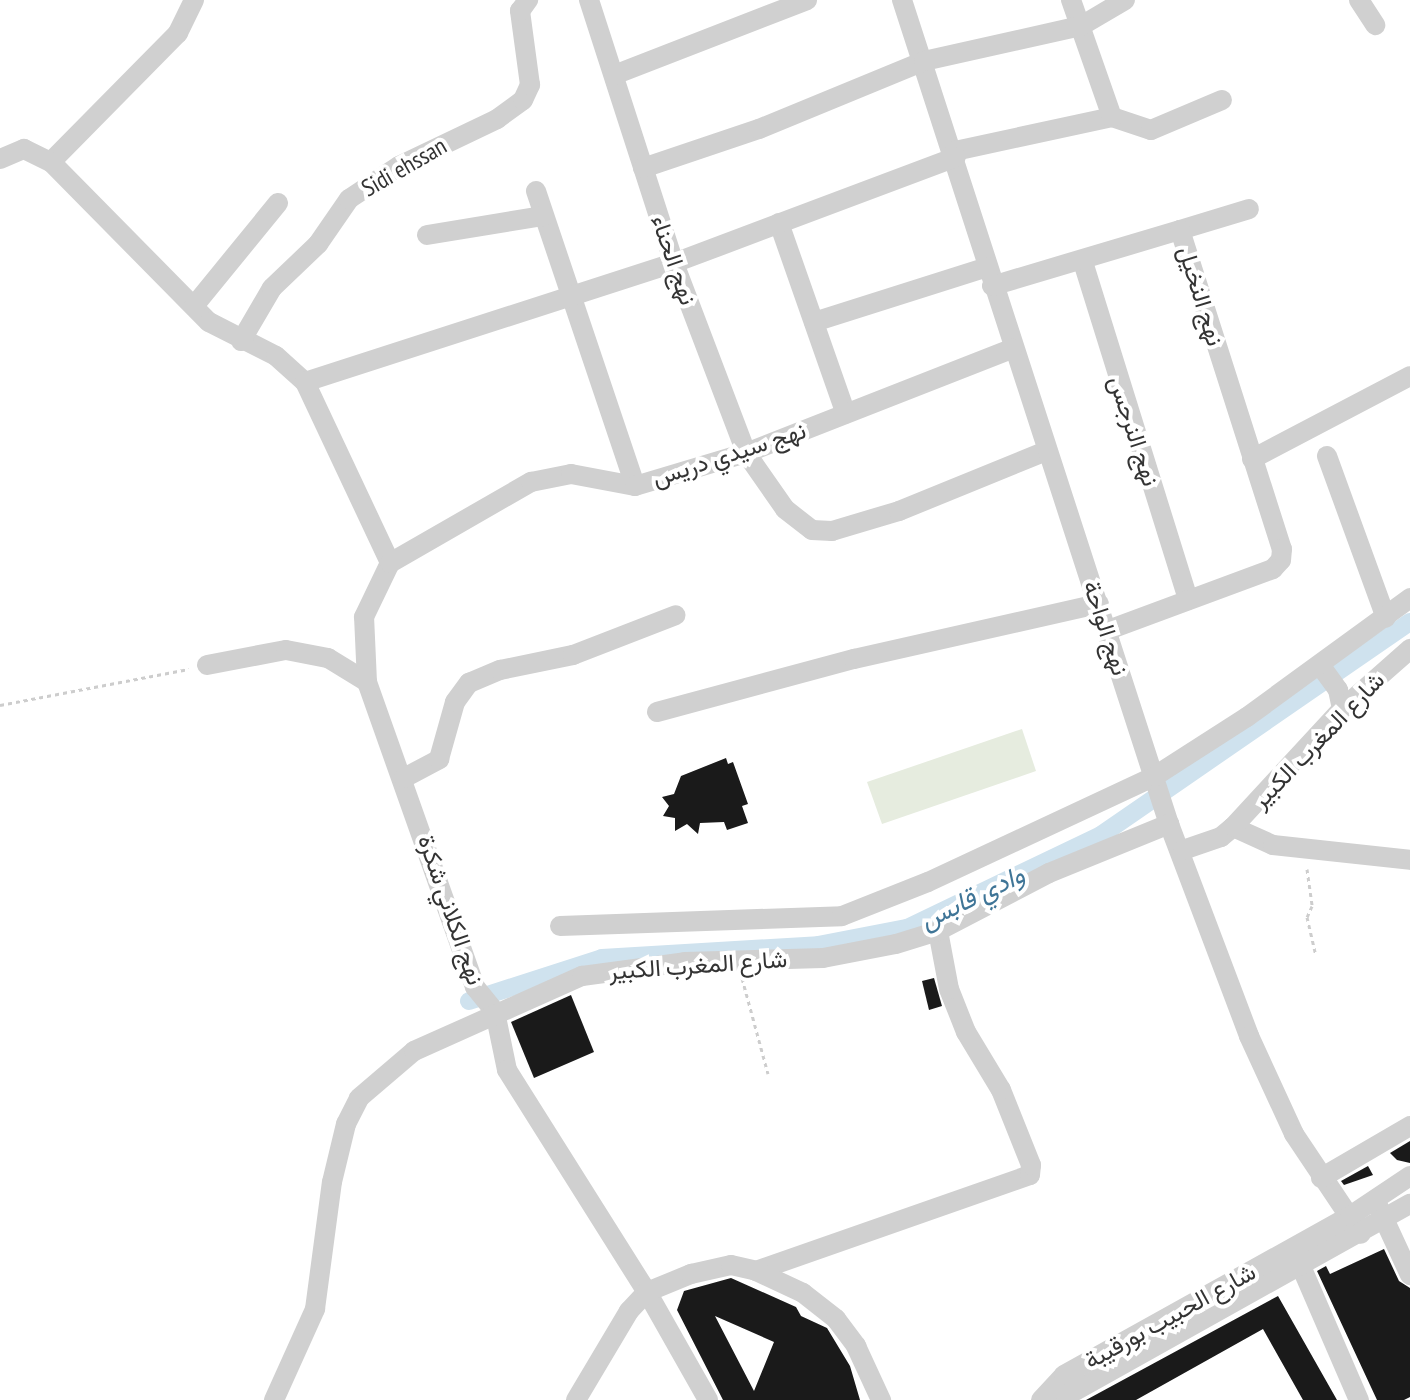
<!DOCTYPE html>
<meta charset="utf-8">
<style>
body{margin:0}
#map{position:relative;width:1410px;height:1400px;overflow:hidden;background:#fff;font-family:"PT Sans Narrow",Vazirmatn,sans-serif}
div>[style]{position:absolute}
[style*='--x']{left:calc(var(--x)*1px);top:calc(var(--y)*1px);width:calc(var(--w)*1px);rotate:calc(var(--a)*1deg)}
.green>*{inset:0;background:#e6ecdf}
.canal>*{height:18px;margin:-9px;padding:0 9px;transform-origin:9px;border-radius:9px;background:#cfe2ee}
.building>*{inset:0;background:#1a1a1a}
.path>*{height:3px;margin-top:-1.5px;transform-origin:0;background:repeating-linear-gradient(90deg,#cdcdcd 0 4px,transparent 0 8px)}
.minor>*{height:20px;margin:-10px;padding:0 10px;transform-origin:10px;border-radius:10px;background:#d0d0d0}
span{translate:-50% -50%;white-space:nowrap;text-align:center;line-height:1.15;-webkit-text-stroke:8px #fff;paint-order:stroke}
.street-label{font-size:24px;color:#333}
.water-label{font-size:26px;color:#3f7597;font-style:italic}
</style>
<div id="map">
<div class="green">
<i style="clip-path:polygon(1022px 729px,1036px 771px,882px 824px,867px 782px)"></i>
</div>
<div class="canal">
<i style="--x:469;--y:1001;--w:140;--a:-17.9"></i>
<i style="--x:602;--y:958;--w:216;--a:-3.4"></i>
<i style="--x:818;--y:945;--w:91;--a:-10.8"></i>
<i style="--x:907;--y:928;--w:215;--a:-25.6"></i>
<i style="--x:1101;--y:835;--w:375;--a:-34.6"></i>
</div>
<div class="building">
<i style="clip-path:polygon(726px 758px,728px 764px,733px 762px,748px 804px,742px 806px,748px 823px,727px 830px,724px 822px,700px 823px,698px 834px,687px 824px,675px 831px,675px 818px,663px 816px,669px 806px,662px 797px,674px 794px,681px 776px)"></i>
<i style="clip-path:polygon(934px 978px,942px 1006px,929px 1010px,922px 981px)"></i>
<i style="clip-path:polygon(571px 995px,594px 1052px,534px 1078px,511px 1022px)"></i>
<i style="clip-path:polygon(1410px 1141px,1410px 1163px,1397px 1160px,1390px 1153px)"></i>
<i style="clip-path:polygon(1368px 1166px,1373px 1175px,1344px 1185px,1341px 1181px)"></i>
<i style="clip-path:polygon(1384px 1249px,1399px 1281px,1410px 1288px,1410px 1397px,1404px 1400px,1377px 1400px,1317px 1271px,1326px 1266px,1330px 1274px)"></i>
<i style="clip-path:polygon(evenodd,731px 1278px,796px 1307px,801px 1316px,827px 1328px,850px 1366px,860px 1400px,723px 1400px,677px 1310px,684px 1291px,731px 1278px,715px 1316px,774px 1342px,754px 1391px,715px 1316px)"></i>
<i style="clip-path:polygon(1278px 1296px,1337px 1400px,1303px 1400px,1263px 1329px,1136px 1400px,1086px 1400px)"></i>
</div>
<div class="path">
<i style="--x:0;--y:705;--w:192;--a:-10.8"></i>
<i style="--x:1307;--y:869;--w:37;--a:82"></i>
<i style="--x:1312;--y:906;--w:12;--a:114"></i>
<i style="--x:1307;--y:917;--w:39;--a:77"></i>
<i style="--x:742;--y:978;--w:99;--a:74.8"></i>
</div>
<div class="minor">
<i style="--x:194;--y:0;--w:37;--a:116"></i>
<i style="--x:178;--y:33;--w:181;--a:134.6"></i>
<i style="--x:51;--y:162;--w:225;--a:45.4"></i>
<i style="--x:209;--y:322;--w:75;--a:26.9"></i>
<i style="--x:276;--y:356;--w:39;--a:42"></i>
<i style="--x:305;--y:382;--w:200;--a:64.8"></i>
<i style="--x:589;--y:0;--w:276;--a:72.1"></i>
<i style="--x:674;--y:263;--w:203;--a:69.2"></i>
<i style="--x:746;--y:453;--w:68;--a:55.1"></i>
<i style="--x:785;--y:509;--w:34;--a:38"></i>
<i style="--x:812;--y:530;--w:20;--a:3"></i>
<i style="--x:832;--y:531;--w:70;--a:-16.6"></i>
<i style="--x:899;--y:511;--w:159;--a:-22.2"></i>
<i style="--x:902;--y:0;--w:866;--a:72.05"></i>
<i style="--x:1169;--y:824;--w:227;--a:69.3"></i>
<i style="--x:1249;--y:1036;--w:108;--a:65.3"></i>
<i style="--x:1294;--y:1134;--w:120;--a:56.2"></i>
<i style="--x:1359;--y:0;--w:30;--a:57"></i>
<i style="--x:614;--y:75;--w:207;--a:-21.2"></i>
<i style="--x:1112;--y:117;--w:41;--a:18.4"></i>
<i style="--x:1151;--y:130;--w:77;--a:-22.9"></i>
<i style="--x:955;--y:151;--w:161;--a:-12.2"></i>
<i style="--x:1112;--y:117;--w:124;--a:-109.3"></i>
<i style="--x:0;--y:159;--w:26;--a:-23"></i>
<i style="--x:24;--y:149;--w:30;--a:26"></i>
<i style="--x:643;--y:168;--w:122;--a:-18.6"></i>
<i style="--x:759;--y:129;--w:178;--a:-22.4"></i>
<i style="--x:924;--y:61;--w:161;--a:-12.6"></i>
<i style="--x:1081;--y:26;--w:51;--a:-30.6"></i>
<i style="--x:536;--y:191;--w:311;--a:71.4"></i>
<i style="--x:779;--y:223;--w:202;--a:70.7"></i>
<i style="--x:1180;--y:230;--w:72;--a:-16.9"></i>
<i style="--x:427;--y:235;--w:118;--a:-9.3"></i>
<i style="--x:1083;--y:262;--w:354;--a:72.7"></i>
<i style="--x:992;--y:286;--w:196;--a:-16.6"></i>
<i style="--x:1180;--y:230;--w:335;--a:72.3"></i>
<i style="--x:1282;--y:549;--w:11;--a:95"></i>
<i style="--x:1281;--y:560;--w:12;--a:132"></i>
<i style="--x:1273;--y:569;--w:176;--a:159.7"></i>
<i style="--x:194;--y:306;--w:133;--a:-50.8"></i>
<i style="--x:814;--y:322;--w:182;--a:-17.6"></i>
<i style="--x:241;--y:341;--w:61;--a:-59.7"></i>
<i style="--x:272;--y:288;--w:64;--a:-43.7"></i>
<i style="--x:318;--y:244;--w:55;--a:-55.4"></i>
<i style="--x:349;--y:199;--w:60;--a:-33.4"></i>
<i style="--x:399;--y:166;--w:109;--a:-25.6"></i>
<i style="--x:497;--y:119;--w:32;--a:-36"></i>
<i style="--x:523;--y:100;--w:17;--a:-65"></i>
<i style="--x:530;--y:85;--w:75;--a:-97.7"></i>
<i style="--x:520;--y:11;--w:14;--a:-54"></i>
<i style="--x:305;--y:382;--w:388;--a:-17.9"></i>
<i style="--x:674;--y:263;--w:301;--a:-20.6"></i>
<i style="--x:1327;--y:456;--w:172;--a:70"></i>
<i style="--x:1252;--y:459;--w:178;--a:-27.7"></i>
<i style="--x:207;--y:665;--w:80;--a:-10.8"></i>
<i style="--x:286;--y:650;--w:43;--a:10.8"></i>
<i style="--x:328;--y:658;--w:46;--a:31.6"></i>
<i style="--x:367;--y:682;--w:324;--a:70.5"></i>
<i style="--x:475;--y:987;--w:32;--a:51"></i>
<i style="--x:495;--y:1012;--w:59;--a:78.3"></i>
<i style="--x:507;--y:1070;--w:262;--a:57.8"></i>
<i style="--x:647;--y:1292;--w:124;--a:60.5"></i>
<i style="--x:1320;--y:665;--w:31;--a:54"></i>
<i style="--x:1338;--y:690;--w:19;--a:78"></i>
<i style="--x:367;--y:682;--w:65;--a:-92.6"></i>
<i style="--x:364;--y:617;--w:60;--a:-64.3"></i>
<i style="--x:390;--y:563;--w:163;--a:-29.9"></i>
<i style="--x:531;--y:482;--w:41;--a:-11.3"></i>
<i style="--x:571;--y:474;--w:65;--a:10.6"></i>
<i style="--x:635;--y:486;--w:116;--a:-16.6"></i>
<i style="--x:746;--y:453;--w:286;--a:-21.4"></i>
<i style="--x:657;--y:712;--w:204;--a:-15.1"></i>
<i style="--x:854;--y:659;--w:251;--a:-12.7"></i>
<i style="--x:404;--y:778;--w:40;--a:-28"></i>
<i style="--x:439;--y:759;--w:59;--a:-74.3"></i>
<i style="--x:455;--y:702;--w:24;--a:-54"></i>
<i style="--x:469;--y:683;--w:34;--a:-23"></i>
<i style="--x:500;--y:670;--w:75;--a:-11.6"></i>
<i style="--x:573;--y:655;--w:110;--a:-21.2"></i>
<i style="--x:1233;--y:827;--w:44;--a:24.2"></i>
<i style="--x:1273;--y:845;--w:138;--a:6.2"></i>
<i style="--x:1183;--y:850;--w:40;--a:-18.9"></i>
<i style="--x:1221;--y:837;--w:16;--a:-40"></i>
<i style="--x:1233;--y:827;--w:161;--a:-47.3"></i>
<i style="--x:1342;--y:709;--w:91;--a:-41.4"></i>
<i style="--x:560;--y:926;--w:282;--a:-2"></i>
<i style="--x:842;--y:916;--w:92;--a:-21.6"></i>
<i style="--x:928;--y:882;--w:251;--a:-25"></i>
<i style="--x:1155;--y:776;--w:109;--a:-32.7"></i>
<i style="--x:1247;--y:717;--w:202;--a:-36.1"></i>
<i style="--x:1321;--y:1178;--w:103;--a:-30.3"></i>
<i style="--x:1379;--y:1208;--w:74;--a:65.2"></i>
<i style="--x:1297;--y:1257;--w:156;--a:66.6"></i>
<i style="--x:756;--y:1271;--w:290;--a:-19.3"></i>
<i style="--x:1030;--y:1175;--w:10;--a:-84"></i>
<i style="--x:1031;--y:1165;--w:81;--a:-111.8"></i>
<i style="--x:1001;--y:1090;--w:68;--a:-121.1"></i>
<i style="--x:966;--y:1032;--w:46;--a:-111.6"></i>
<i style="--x:949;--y:989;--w:59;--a:-100.7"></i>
<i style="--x:1046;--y:1397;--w:20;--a:-3"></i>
<i style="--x:1066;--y:1396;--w:394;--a:-29.2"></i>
<i style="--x:274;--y:1400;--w:100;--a:-65.7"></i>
<i style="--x:315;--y:1309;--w:128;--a:-82.4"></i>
<i style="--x:332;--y:1182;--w:60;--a:-76.4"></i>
<i style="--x:346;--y:1124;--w:29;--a:-63"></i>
<i style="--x:359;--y:1098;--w:72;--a:-40.5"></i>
<i style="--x:414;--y:1051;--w:184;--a:-24.1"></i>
<i style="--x:582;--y:976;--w:104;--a:-7.7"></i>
<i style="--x:685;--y:962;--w:138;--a:-1.7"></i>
<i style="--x:823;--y:958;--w:74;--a:-10.9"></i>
<i style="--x:896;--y:944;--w:44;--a:-17.2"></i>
<i style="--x:938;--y:931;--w:125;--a:-27.6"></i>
<i style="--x:1049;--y:873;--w:130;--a:-22.2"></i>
<i style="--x:576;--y:1400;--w:104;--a:-59.2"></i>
<i style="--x:629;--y:1311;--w:26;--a:-47"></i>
<i style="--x:647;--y:1292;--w:48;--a:-22.2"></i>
<i style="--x:691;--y:1274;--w:41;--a:-12.7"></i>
<i style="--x:731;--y:1265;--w:26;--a:13"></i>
<i style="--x:756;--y:1271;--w:52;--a:25.1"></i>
<i style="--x:803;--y:1293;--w:42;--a:38.2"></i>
<i style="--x:836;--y:1319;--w:34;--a:53"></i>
<i style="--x:856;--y:1346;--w:60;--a:65.2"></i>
<i style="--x:1041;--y:1400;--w:34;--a:-47"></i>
<i style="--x:1064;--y:1375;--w:327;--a:-29.1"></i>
<i style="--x:1350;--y:1216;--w:72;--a:-33.7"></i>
</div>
<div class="street-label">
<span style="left:404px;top:167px;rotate:-30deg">Sidi ehssan</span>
<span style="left:674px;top:260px;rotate:71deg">نهج الحناء</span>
<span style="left:1201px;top:296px;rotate:73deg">نهج النخيل</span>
<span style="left:1134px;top:431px;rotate:72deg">نهج النرجس</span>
<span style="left:729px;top:454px;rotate:-18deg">نهج سيدي دريس</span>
<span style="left:1106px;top:628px;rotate:72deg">نهج الواحة</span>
<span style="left:1318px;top:740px;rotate:-46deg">شارع المغرب الكبير</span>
<span style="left:451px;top:910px;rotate:71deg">نهج الكلاني شكرة</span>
<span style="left:698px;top:965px;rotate:-4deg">شارع المغرب الكبير</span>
<span style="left:1170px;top:1316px;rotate:-29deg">شارع الحبيب بورقيبة</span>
</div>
<div class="water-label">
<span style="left:972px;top:897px;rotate:-26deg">وادي قابس</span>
</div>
</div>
